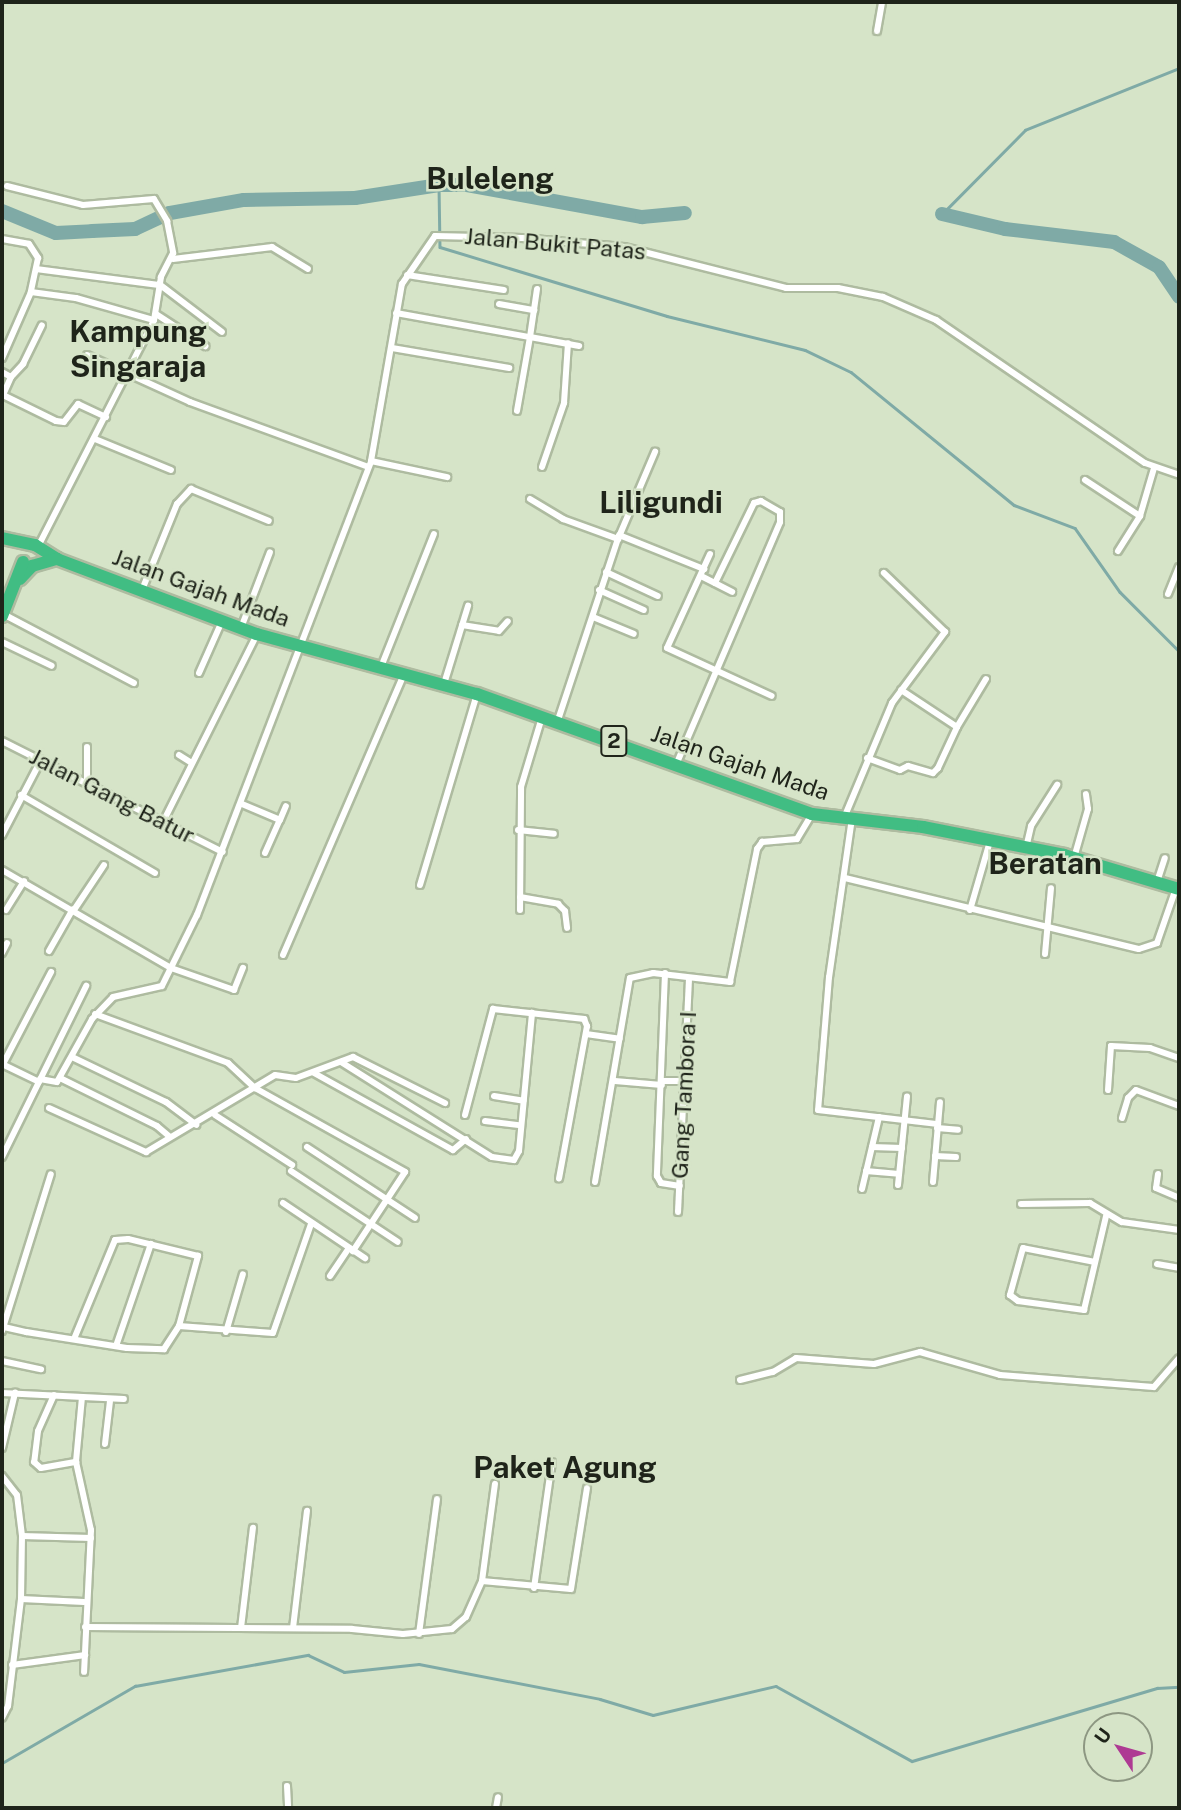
<!DOCTYPE html>
<style>
body{margin:0}
#map{position:relative;width:1181px;height:1810px;overflow:hidden;background:#d6e4c8;font-family:"Public Sans",sans-serif}
div>[style]{position:absolute}
[style*='--x']{left:calc(var(--x)*1px);top:calc(var(--y)*1px);width:calc(var(--w)*1px);rotate:calc(var(--a)*1deg)}
.stream>*{height:2.5px;margin:-1.25px;padding:0 1.25px;transform-origin:1.25px;border-radius:1.25px;background:#7faaa6}
.river>*{height:14px;margin:-7px;padding:0 7px;transform-origin:7px;border-radius:7px;background:#7faaa6}
.roads{filter:drop-shadow(2px 0 #aebba0) drop-shadow(-2px 0 #aebba0) drop-shadow(0 2px #aebba0) drop-shadow(0 -2px #aebba0)}
.street>*{height:6px;margin:-3px;padding:0 3px;transform-origin:3px;border-radius:3px;background:#fff}
.highway>*{height:12px;margin:-6px;padding:0 6px;transform-origin:6px;border-radius:6px;background:#41bd83}
span{translate:-50% -50%;white-space:nowrap;text-align:center;line-height:1.15;-webkit-text-stroke:5px #d6e4c8;paint-order:stroke}
.shield-label span{padding:2px 5px;background:#d6e4c8;border:2px solid;border-radius:5px;-webkit-text-stroke-width:0}
.shield-label{font-size:21px;color:#1f241a;font-weight:700}
.street-label{font-size:23px;color:#1f241a}
.district-label{font-size:30px;color:#1f241a;font-weight:700}
.frame{position:absolute;inset:0;border:4px solid #1f241a;pointer-events:none}
.north{position:absolute;left:1083px;top:1712px;width:70px;height:70px;box-sizing:border-box;background:#d6e4c8;border:2px solid #8d9782;border-radius:50%;rotate:306deg;font-size:19px;font-weight:700;line-height:28px;text-align:center;color:#1f241a}
.north::after{content:'';display:block;margin:auto;width:24px;height:32px;background:#ae3a93;clip-path:polygon(50% 0,100% 100%,50% 72%,0 100%)}
</style>
<div id="map">
<div class="stream">
<i style="--x:439;--y:185;--w:62;--a:89.1"></i>
<i style="--x:440;--y:247;--w:237;--a:16.9"></i>
<i style="--x:667;--y:316;--w:142;--a:13.8"></i>
<i style="--x:805;--y:350;--w:51;--a:25.6"></i>
<i style="--x:851;--y:372;--w:210;--a:39.2"></i>
<i style="--x:1014;--y:505;--w:65;--a:20.7"></i>
<i style="--x:1075;--y:528;--w:78;--a:54.9"></i>
<i style="--x:1120;--y:592;--w:83;--a:45"></i>
<i style="--x:942;--y:214;--w:118;--a:-45.3"></i>
<i style="--x:1025;--y:130;--w:166;--a:-21.9"></i>
<i style="--x:2;--y:1763;--w:154;--a:-30.1"></i>
<i style="--x:135;--y:1686;--w:176;--a:-10.2"></i>
<i style="--x:308;--y:1655;--w:40;--a:25"></i>
<i style="--x:344;--y:1672;--w:75;--a:-6.1"></i>
<i style="--x:419;--y:1664;--w:184;--a:10.9"></i>
<i style="--x:600;--y:1699;--w:55;--a:16.8"></i>
<i style="--x:653;--y:1715;--w:126;--a:-13.3"></i>
<i style="--x:776;--y:1686;--w:155;--a:28.9"></i>
<i style="--x:912;--y:1761;--w:256;--a:-16.6"></i>
<i style="--x:1157;--y:1688;--w:22;--a:-3"></i>
</div>
<div class="river">
<i style="--x:2;--y:211;--w:58;--a:22.2"></i>
<i style="--x:56;--y:233;--w:36;--a:-3"></i>
<i style="--x:92;--y:231;--w:43;--a:-2.7"></i>
<i style="--x:135;--y:229;--w:38;--a:-25"></i>
<i style="--x:170;--y:213;--w:75;--a:-10"></i>
<i style="--x:244;--y:200;--w:111;--a:-1"></i>
<i style="--x:355;--y:198;--w:85;--a:-8.8"></i>
<i style="--x:439;--y:185;--w:28;--a:0"></i>
<i style="--x:467;--y:185;--w:178;--a:10.4"></i>
<i style="--x:642;--y:217;--w:43;--a:-5.3"></i>
<i style="--x:942;--y:214;--w:65;--a:13.4"></i>
<i style="--x:1005;--y:229;--w:110;--a:6.8"></i>
<i style="--x:1114;--y:242;--w:51;--a:29.1"></i>
<i style="--x:1159;--y:267;--w:36;--a:56"></i>
</div>
<div class="roads">
<div class="street">
<i style="--x:877;--y:31;--w:29;--a:-80"></i>
<i style="--x:7;--y:186;--w:78;--a:14"></i>
<i style="--x:83;--y:205;--w:71;--a:-4.8"></i>
<i style="--x:154;--y:199;--w:26;--a:59"></i>
<i style="--x:167;--y:221;--w:33;--a:79"></i>
<i style="--x:173;--y:253;--w:27;--a:117"></i>
<i style="--x:161;--y:277;--w:44;--a:99.2"></i>
<i style="--x:154;--y:320;--w:255;--a:117.1"></i>
<i style="--x:2;--y:239;--w:27;--a:10"></i>
<i style="--x:29;--y:244;--w:17;--a:57"></i>
<i style="--x:38;--y:258;--w:35;--a:102"></i>
<i style="--x:31;--y:292;--w:72;--a:113.7"></i>
<i style="--x:173;--y:259;--w:100;--a:-6.9"></i>
<i style="--x:272;--y:247;--w:42;--a:31.4"></i>
<i style="--x:36;--y:269;--w:124;--a:7.4"></i>
<i style="--x:407;--y:275;--w:98;--a:8.8"></i>
<i style="--x:159;--y:284;--w:79;--a:37.3"></i>
<i style="--x:537;--y:289;--w:49;--a:98.3"></i>
<i style="--x:530;--y:337;--w:50;--a:10.4"></i>
<i style="--x:31;--y:292;--w:45;--a:7.6"></i>
<i style="--x:76;--y:298;--w:81;--a:15.8"></i>
<i style="--x:499;--y:304;--w:36;--a:10"></i>
<i style="--x:396;--y:313;--w:136;--a:10.2"></i>
<i style="--x:530;--y:337;--w:75;--a:100"></i>
<i style="--x:156;--y:314;--w:59;--a:33.1"></i>
<i style="--x:392;--y:348;--w:119;--a:9.7"></i>
<i style="--x:87;--y:355;--w:113;--a:24.5"></i>
<i style="--x:190;--y:402;--w:190;--a:20"></i>
<i style="--x:2;--y:372;--w:10;--a:29"></i>
<i style="--x:11;--y:377;--w:20;--a:114"></i>
<i style="--x:3;--y:395;--w:59;--a:26.1"></i>
<i style="--x:56;--y:421;--w:8;--a:7"></i>
<i style="--x:64;--y:422;--w:23;--a:-52"></i>
<i style="--x:78;--y:404;--w:31;--a:25"></i>
<i style="--x:11;--y:377;--w:18;--a:-47"></i>
<i style="--x:23;--y:364;--w:43;--a:-64"></i>
<i style="--x:95;--y:439;--w:82;--a:22.2"></i>
<i style="--x:371;--y:461;--w:78;--a:11.9"></i>
<i style="--x:542;--y:467;--w:68;--a:-71"></i>
<i style="--x:564;--y:403;--w:60;--a:-86.2"></i>
<i style="--x:1085;--y:480;--w:66;--a:33.2"></i>
<i style="--x:530;--y:499;--w:39;--a:31"></i>
<i style="--x:563;--y:519;--w:59;--a:20"></i>
<i style="--x:619;--y:535;--w:92;--a:21.8"></i>
<i style="--x:1118;--y:551;--w:41;--a:-57.8"></i>
<i style="--x:1140;--y:516;--w:50;--a:-73.7"></i>
<i style="--x:710;--y:554;--w:103;--a:114.6"></i>
<i style="--x:667;--y:648;--w:115;--a:24.6"></i>
<i style="--x:606;--y:572;--w:57;--a:24.8"></i>
<i style="--x:701;--y:576;--w:35;--a:27"></i>
<i style="--x:142;--y:590;--w:93;--a:-67.9"></i>
<i style="--x:177;--y:504;--w:21;--a:-47"></i>
<i style="--x:191;--y:489;--w:84;--a:22.3"></i>
<i style="--x:599;--y:590;--w:49;--a:24"></i>
<i style="--x:1168;--y:594;--w:29;--a:-68"></i>
<i style="--x:3;--y:614;--w:148;--a:27.8"></i>
<i style="--x:593;--y:617;--w:44;--a:22.5"></i>
<i style="--x:462;--y:625;--w:37;--a:9"></i>
<i style="--x:499;--y:631;--w:13;--a:-48"></i>
<i style="--x:241;--y:628;--w:81;--a:-69.1"></i>
<i style="--x:2;--y:642;--w:55;--a:25.6"></i>
<i style="--x:381;--y:667;--w:143;--a:-68.3"></i>
<i style="--x:199;--y:673;--w:57;--a:-66.1"></i>
<i style="--x:444;--y:684;--w:82;--a:-72.9"></i>
<i style="--x:558;--y:720;--w:191;--a:-71.7"></i>
<i style="--x:618;--y:539;--w:95;--a:-67"></i>
<i style="--x:957;--y:727;--w:56;--a:-58.9"></i>
<i style="--x:2;--y:741;--w:247;--a:26.7"></i>
<i style="--x:179;--y:755;--w:15;--a:32"></i>
<i style="--x:867;--y:758;--w:35;--a:20"></i>
<i style="--x:900;--y:770;--w:9;--a:-27"></i>
<i style="--x:908;--y:766;--w:26;--a:16"></i>
<i style="--x:933;--y:773;--w:7;--a:-45"></i>
<i style="--x:938;--y:768;--w:45;--a:-65.1"></i>
<i style="--x:957;--y:727;--w:67;--a:-146.5"></i>
<i style="--x:676;--y:765;--w:264;--a:-66.8"></i>
<i style="--x:780;--y:522;--w:10;--a:-90"></i>
<i style="--x:780;--y:512;--w:22;--a:-150"></i>
<i style="--x:761;--y:501;--w:7;--a:164"></i>
<i style="--x:754;--y:503;--w:89;--a:116"></i>
<i style="--x:87;--y:783;--w:36;--a:-90"></i>
<i style="--x:21;--y:795;--w:155;--a:30.2"></i>
<i style="--x:242;--y:804;--w:41;--a:22.8"></i>
<i style="--x:280;--y:820;--w:15;--a:-67"></i>
<i style="--x:844;--y:818;--w:125;--a:-67.3"></i>
<i style="--x:892;--y:703;--w:89;--a:-53.3"></i>
<i style="--x:945;--y:632;--w:85;--a:-136"></i>
<i style="--x:852;--y:818;--w:161;--a:98.2"></i>
<i style="--x:829;--y:977;--w:133;--a:94.7"></i>
<i style="--x:818;--y:1110;--w:121;--a:6.7"></i>
<i style="--x:163;--y:822;--w:210;--a:-63.4"></i>
<i style="--x:518;--y:830;--w:36;--a:6"></i>
<i style="--x:2;--y:835;--w:85;--a:-62.5"></i>
<i style="--x:1026;--y:848;--w:23;--a:-77"></i>
<i style="--x:1031;--y:826;--w:49;--a:-57.6"></i>
<i style="--x:265;--y:853;--w:36;--a:-66"></i>
<i style="--x:1074;--y:858;--w:51;--a:-74.1"></i>
<i style="--x:1088;--y:809;--w:15;--a:-98"></i>
<i style="--x:2;--y:870;--w:195;--a:30.1"></i>
<i style="--x:171;--y:968;--w:67;--a:19.2"></i>
<i style="--x:234;--y:990;--w:24;--a:-68"></i>
<i style="--x:845;--y:878;--w:302;--a:13.6"></i>
<i style="--x:1139;--y:949;--w:19;--a:-18"></i>
<i style="--x:1157;--y:943;--w:58;--a:-70.9"></i>
<i style="--x:1157;--y:882;--w:25;--a:-72"></i>
<i style="--x:420;--y:885;--w:199;--a:-73.4"></i>
<i style="--x:520;--y:897;--w:39;--a:10"></i>
<i style="--x:558;--y:904;--w:10;--a:45"></i>
<i style="--x:565;--y:911;--w:17;--a:83"></i>
<i style="--x:6;--y:910;--w:34;--a:-58"></i>
<i style="--x:74;--y:910;--w:54;--a:-56.3"></i>
<i style="--x:520;--y:910;--w:123;--a:-89.5"></i>
<i style="--x:521;--y:787;--w:73;--a:-73.3"></i>
<i style="--x:970;--y:910;--w:72;--a:-73.8"></i>
<i style="--x:49;--y:951;--w:48;--a:-60.3"></i>
<i style="--x:2;--y:953;--w:11;--a:-63"></i>
<i style="--x:1045;--y:954;--w:66;--a:-84.8"></i>
<i style="--x:283;--y:955;--w:306;--a:-66.7"></i>
<i style="--x:665;--y:973;--w:203;--a:92.3"></i>
<i style="--x:657;--y:1176;--w:8;--a:60"></i>
<i style="--x:661;--y:1183;--w:19;--a:9"></i>
<i style="--x:95;--y:1014;--w:142;--a:20.2"></i>
<i style="--x:228;--y:1063;--w:37;--a:43"></i>
<i style="--x:255;--y:1088;--w:172;--a:29.2"></i>
<i style="--x:405;--y:1172;--w:95;--a:123.4"></i>
<i style="--x:586;--y:1034;--w:34;--a:8"></i>
<i style="--x:72;--y:1057;--w:104;--a:25.6"></i>
<i style="--x:166;--y:1102;--w:38;--a:37"></i>
<i style="--x:341;--y:1062;--w:178;--a:32.2"></i>
<i style="--x:492;--y:1157;--w:22;--a:8"></i>
<i style="--x:514;--y:1160;--w:10;--a:-61"></i>
<i style="--x:519;--y:1151;--w:139;--a:-84.6"></i>
<i style="--x:2;--y:1064;--w:41;--a:25.9"></i>
<i style="--x:3;--y:1064;--w:104;--a:-62.4"></i>
<i style="--x:314;--y:1073;--w:159;--a:29"></i>
<i style="--x:453;--y:1150;--w:17;--a:-40"></i>
<i style="--x:60;--y:1078;--w:108;--a:26.3"></i>
<i style="--x:157;--y:1126;--w:17;--a:40"></i>
<i style="--x:40;--y:1079;--w:17;--a:10"></i>
<i style="--x:57;--y:1082;--w:72;--a:-60.9"></i>
<i style="--x:92;--y:1019;--w:30;--a:-46"></i>
<i style="--x:113;--y:997;--w:50;--a:-12.7"></i>
<i style="--x:162;--y:986;--w:79;--a:-63.8"></i>
<i style="--x:197;--y:915;--w:486;--a:-69"></i>
<i style="--x:371;--y:461;--w:180;--a:-80.1"></i>
<i style="--x:402;--y:284;--w:58;--a:-55.5"></i>
<i style="--x:435;--y:236;--w:87;--a:1.3"></i>
<i style="--x:522;--y:238;--w:102;--a:5"></i>
<i style="--x:624;--y:247;--w:167;--a:14.2"></i>
<i style="--x:786;--y:288;--w:52;--a:0"></i>
<i style="--x:838;--y:288;--w:46;--a:11.3"></i>
<i style="--x:883;--y:297;--w:58;--a:23.5"></i>
<i style="--x:936;--y:320;--w:253;--a:34.4"></i>
<i style="--x:1145;--y:463;--w:36;--a:19"></i>
<i style="--x:615;--y:1081;--w:47;--a:4.9"></i>
<i style="--x:662;--y:1081;--w:23;--a:0"></i>
<i style="--x:1108;--y:1090;--w:44;--a:-86.1"></i>
<i style="--x:1111;--y:1046;--w:39;--a:3"></i>
<i style="--x:1150;--y:1048;--w:31;--a:19"></i>
<i style="--x:494;--y:1096;--w:30;--a:9"></i>
<i style="--x:49;--y:1108;--w:107;--a:24.4"></i>
<i style="--x:146;--y:1152;--w:150;--a:-30.8"></i>
<i style="--x:275;--y:1075;--w:21;--a:8"></i>
<i style="--x:296;--y:1078;--w:61;--a:-20.2"></i>
<i style="--x:353;--y:1057;--w:103;--a:26.6"></i>
<i style="--x:215;--y:1115;--w:92;--a:33"></i>
<i style="--x:465;--y:1115;--w:110;--a:-75.2"></i>
<i style="--x:493;--y:1009;--w:92;--a:6.3"></i>
<i style="--x:584;--y:1019;--w:8;--a:67"></i>
<i style="--x:587;--y:1026;--w:155;--a:100.4"></i>
<i style="--x:1122;--y:1118;--w:21;--a:-73"></i>
<i style="--x:1128;--y:1098;--w:11;--a:-45"></i>
<i style="--x:1136;--y:1090;--w:46;--a:20.4"></i>
<i style="--x:485;--y:1121;--w:34;--a:7"></i>
<i style="--x:937;--y:1128;--w:21;--a:5"></i>
<i style="--x:307;--y:1147;--w:129;--a:33.3"></i>
<i style="--x:872;--y:1147;--w:30;--a:2"></i>
<i style="--x:935;--y:1156;--w:21;--a:3"></i>
<i style="--x:2;--y:1157;--w:191;--a:-63.8"></i>
<i style="--x:291;--y:1171;--w:128;--a:33.6"></i>
<i style="--x:866;--y:1171;--w:33;--a:5"></i>
<i style="--x:1158;--y:1174;--w:14;--a:98"></i>
<i style="--x:1156;--y:1188;--w:25;--a:23"></i>
<i style="--x:595;--y:1182;--w:207;--a:-80.3"></i>
<i style="--x:630;--y:978;--w:24;--a:-12"></i>
<i style="--x:653;--y:973;--w:78;--a:6.7"></i>
<i style="--x:730;--y:982;--w:136;--a:-78.5"></i>
<i style="--x:757;--y:849;--w:9;--a:-54"></i>
<i style="--x:762;--y:842;--w:35;--a:-5"></i>
<i style="--x:797;--y:839;--w:29;--a:-59"></i>
<i style="--x:933;--y:1182;--w:80;--a:-85"></i>
<i style="--x:898;--y:1185;--w:89;--a:-84.2"></i>
<i style="--x:862;--y:1189;--w:74;--a:-76.7"></i>
<i style="--x:283;--y:1203;--w:99;--a:33.9"></i>
<i style="--x:1021;--y:1204;--w:69;--a:-0.8"></i>
<i style="--x:1090;--y:1203;--w:37;--a:31"></i>
<i style="--x:1122;--y:1222;--w:58;--a:8"></i>
<i style="--x:678;--y:1212;--w:234;--a:-87.3"></i>
<i style="--x:1095;--y:1262;--w:73;--a:-169"></i>
<i style="--x:1023;--y:1248;--w:49;--a:105.5"></i>
<i style="--x:1010;--y:1295;--w:10;--a:37"></i>
<i style="--x:1018;--y:1301;--w:67;--a:7.8"></i>
<i style="--x:1084;--y:1310;--w:97;--a:-76.8"></i>
<i style="--x:1157;--y:1264;--w:22;--a:10"></i>
<i style="--x:330;--y:1276;--w:34;--a:-56"></i>
<i style="--x:179;--y:1326;--w:94;--a:4.3"></i>
<i style="--x:273;--y:1333;--w:115;--a:-70.8"></i>
<i style="--x:4;--y:1327;--w:23;--a:13"></i>
<i style="--x:26;--y:1332;--w:102;--a:9"></i>
<i style="--x:127;--y:1348;--w:37;--a:2"></i>
<i style="--x:164;--y:1349;--w:27;--a:-57"></i>
<i style="--x:179;--y:1326;--w:73;--a:-74.8"></i>
<i style="--x:198;--y:1256;--w:72;--a:-166.3"></i>
<i style="--x:128;--y:1239;--w:13;--a:176"></i>
<i style="--x:115;--y:1240;--w:107;--a:112.5"></i>
<i style="--x:2;--y:1331;--w:164;--a:-72.7"></i>
<i style="--x:226;--y:1332;--w:60;--a:-73.7"></i>
<i style="--x:116;--y:1346;--w:108;--a:-71.1"></i>
<i style="--x:2;--y:1361;--w:40;--a:12"></i>
<i style="--x:740;--y:1380;--w:34;--a:-14"></i>
<i style="--x:773;--y:1372;--w:27;--a:-31"></i>
<i style="--x:796;--y:1358;--w:78;--a:4.4"></i>
<i style="--x:874;--y:1364;--w:48;--a:-14.6"></i>
<i style="--x:920;--y:1352;--w:83;--a:16"></i>
<i style="--x:1000;--y:1375;--w:154;--a:4.5"></i>
<i style="--x:1154;--y:1387;--w:38;--a:-49"></i>
<i style="--x:2;--y:1393;--w:122;--a:2.8"></i>
<i style="--x:54;--y:1395;--w:39;--a:114"></i>
<i style="--x:38;--y:1431;--w:31;--a:97"></i>
<i style="--x:34;--y:1462;--w:9;--a:41"></i>
<i style="--x:41;--y:1468;--w:36;--a:-10"></i>
<i style="--x:82;--y:1397;--w:65;--a:95.3"></i>
<i style="--x:76;--y:1462;--w:70;--a:77.6"></i>
<i style="--x:91;--y:1530;--w:142;--a:92.8"></i>
<i style="--x:105;--y:1444;--w:43;--a:-83.4"></i>
<i style="--x:2;--y:1448;--w:57;--a:-76.7"></i>
<i style="--x:2;--y:1476;--w:24;--a:52"></i>
<i style="--x:17;--y:1495;--w:41;--a:83"></i>
<i style="--x:22;--y:1536;--w:63;--a:90.9"></i>
<i style="--x:21;--y:1599;--w:108;--a:96.9"></i>
<i style="--x:8;--y:1706;--w:13;--a:117"></i>
<i style="--x:22;--y:1536;--w:69;--a:1.7"></i>
<i style="--x:482;--y:1581;--w:98;--a:-82.4"></i>
<i style="--x:534;--y:1588;--w:127;--a:-81.9"></i>
<i style="--x:21;--y:1599;--w:63;--a:2.7"></i>
<i style="--x:85;--y:1627;--w:267;--a:0.4"></i>
<i style="--x:352;--y:1629;--w:51;--a:5.6"></i>
<i style="--x:403;--y:1634;--w:49;--a:-5.8"></i>
<i style="--x:452;--y:1629;--w:18;--a:-41"></i>
<i style="--x:466;--y:1617;--w:39;--a:-66"></i>
<i style="--x:482;--y:1581;--w:89;--a:5.1"></i>
<i style="--x:571;--y:1589;--w:102;--a:-81"></i>
<i style="--x:241;--y:1628;--w:101;--a:-83.2"></i>
<i style="--x:293;--y:1628;--w:118;--a:-83.2"></i>
<i style="--x:419;--y:1634;--w:136;--a:-82.4"></i>
<i style="--x:12;--y:1665;--w:74;--a:-7.8"></i>
<i style="--x:287;--y:1786;--w:22;--a:87"></i>
<i style="--x:496;--y:1808;--w:11;--a:-80"></i>
</div>
<div class="highway">
<i style="--x:2;--y:538;--w:34;--a:12"></i>
<i style="--x:35;--y:545;--w:26;--a:32"></i>
<i style="--x:57;--y:559;--w:214;--a:20.6"></i>
<i style="--x:257;--y:634;--w:228;--a:15.3"></i>
<i style="--x:477;--y:694;--w:356;--a:19.7"></i>
<i style="--x:812;--y:814;--w:112;--a:6.7"></i>
<i style="--x:923;--y:827;--w:144;--a:11.2"></i>
<i style="--x:1064;--y:855;--w:120;--a:16.5"></i>
<i style="--x:20;--y:579;--w:18;--a:-47"></i>
<i style="--x:32;--y:566;--w:26;--a:-16"></i>
<i style="--x:2;--y:616;--w:58;--a:-68.7"></i>
</div>
</div>
<div class="shield-label">
<span style="left:614px;top:741px">2</span>
</div>
<div class="street-label">
<span style="left:555px;top:244px;rotate:5deg">Jalan Bukit Patas</span>
<span style="left:201px;top:588px;rotate:20deg">Jalan Gajah Mada</span>
<span style="left:740px;top:763px;rotate:19deg">Jalan Gajah Mada</span>
<span style="left:112px;top:796px;rotate:27deg">Jalan Gang Batur</span>
<span style="left:684px;top:1095px;rotate:-87deg">Gang Tambora I</span>
</div>
<div class="district-label">
<span style="left:490px;top:178px">Buleleng</span>
<span style="left:138px;top:348px">Kampung<br>Singaraja</span>
<span style="left:661px;top:502px">Liligundi</span>
<span style="left:1045px;top:863px">Beratan</span>
<span style="left:565px;top:1467px">Paket Agung</span>
</div>
<div class="frame"></div>
<div class="north">U</div>
</div>
